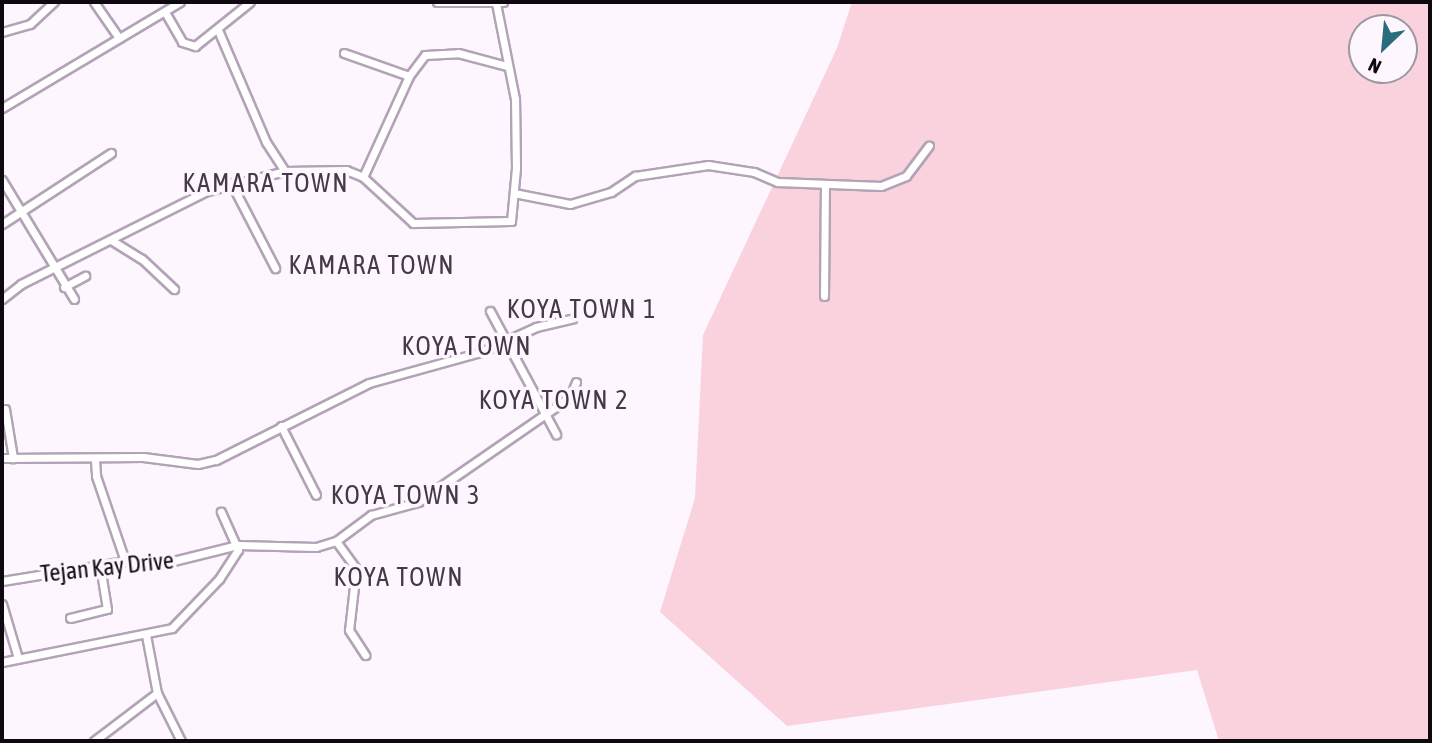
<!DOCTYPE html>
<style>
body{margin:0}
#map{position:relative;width:1432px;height:743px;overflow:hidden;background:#fdf6fe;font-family:"Asap Condensed",sans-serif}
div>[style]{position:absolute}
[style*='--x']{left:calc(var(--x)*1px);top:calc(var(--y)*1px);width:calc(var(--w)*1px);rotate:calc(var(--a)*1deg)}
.green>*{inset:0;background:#fad2dd}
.roads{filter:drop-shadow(2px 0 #b3a3b7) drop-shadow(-2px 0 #b3a3b7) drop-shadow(0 2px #b3a3b7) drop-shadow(0 -2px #b3a3b7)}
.street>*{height:7px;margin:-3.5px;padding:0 3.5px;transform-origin:3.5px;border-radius:3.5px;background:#fff}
span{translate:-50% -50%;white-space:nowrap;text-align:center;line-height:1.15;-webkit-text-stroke:7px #fdf6fe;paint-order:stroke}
.street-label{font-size:24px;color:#0e0910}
.neighbourhood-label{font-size:26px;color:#453848;letter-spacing:2px}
.frame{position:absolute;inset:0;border:4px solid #0e0910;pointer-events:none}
.north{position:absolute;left:1348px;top:14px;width:70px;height:70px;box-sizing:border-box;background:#fdf6fe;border:2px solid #9d979f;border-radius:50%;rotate:206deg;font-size:19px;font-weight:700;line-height:28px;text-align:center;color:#0e0910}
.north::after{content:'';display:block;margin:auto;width:24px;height:32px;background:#296d7d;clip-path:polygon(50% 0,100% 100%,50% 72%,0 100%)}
</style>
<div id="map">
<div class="green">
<i style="clip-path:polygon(evenodd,852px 2px,1430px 2px,1430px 741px,1219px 741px,1197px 670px,787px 726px,660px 612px,695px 498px,703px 335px,837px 48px,852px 2px,1362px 28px,1404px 28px,1404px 70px,1362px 70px,1362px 28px)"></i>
</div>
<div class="roads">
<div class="street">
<i style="--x:94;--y:2;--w:44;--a:55.2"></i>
<i style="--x:437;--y:2;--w:66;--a:0"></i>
<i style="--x:165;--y:12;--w:34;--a:60"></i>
<i style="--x:182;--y:42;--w:14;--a:17"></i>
<i style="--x:195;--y:46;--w:70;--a:-38.7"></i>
<i style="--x:218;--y:30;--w:122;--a:66.8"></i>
<i style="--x:266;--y:142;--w:35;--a:57"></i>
<i style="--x:2;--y:32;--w:29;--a:-16"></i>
<i style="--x:30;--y:24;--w:33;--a:-43"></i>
<i style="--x:344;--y:53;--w:69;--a:19.5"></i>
<i style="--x:2;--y:108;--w:207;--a:-30.8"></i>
<i style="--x:363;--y:177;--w:111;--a:-65.5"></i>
<i style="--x:409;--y:76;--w:26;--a:-53"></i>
<i style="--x:425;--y:55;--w:33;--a:-3"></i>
<i style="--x:458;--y:53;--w:51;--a:14.9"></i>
<i style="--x:2;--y:180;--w:139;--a:58.8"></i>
<i style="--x:231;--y:183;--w:96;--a:62.6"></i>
<i style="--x:514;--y:193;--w:57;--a:11.1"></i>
<i style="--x:570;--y:204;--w:43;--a:-16.3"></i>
<i style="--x:611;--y:192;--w:29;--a:-34"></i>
<i style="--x:635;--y:176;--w:74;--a:-8.6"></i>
<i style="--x:708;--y:165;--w:47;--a:8.7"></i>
<i style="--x:754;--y:172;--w:26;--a:23"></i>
<i style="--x:778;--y:182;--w:103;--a:2.2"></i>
<i style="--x:881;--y:186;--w:27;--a:-22"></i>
<i style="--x:906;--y:176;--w:38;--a:-53"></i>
<i style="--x:2;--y:224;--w:130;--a:-33.1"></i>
<i style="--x:111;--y:240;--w:36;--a:32"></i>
<i style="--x:142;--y:259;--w:44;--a:43.2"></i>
<i style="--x:64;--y:287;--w:24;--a:-28"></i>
<i style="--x:824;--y:296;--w:111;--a:-89.5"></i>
<i style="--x:2;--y:299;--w:24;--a:-38"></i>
<i style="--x:21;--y:284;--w:208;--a:-26.6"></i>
<i style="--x:207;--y:191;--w:81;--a:-14.4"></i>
<i style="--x:285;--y:171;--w:61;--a:-0.9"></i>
<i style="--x:346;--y:170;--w:18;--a:22"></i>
<i style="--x:363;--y:177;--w:68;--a:42.6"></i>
<i style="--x:413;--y:223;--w:98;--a:-1.2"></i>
<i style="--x:511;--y:221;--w:53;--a:-84.6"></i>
<i style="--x:516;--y:168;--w:69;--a:-90.8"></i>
<i style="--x:515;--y:99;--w:98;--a:-101.2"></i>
<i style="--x:490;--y:311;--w:140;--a:61.8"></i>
<i style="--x:5;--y:409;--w:50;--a:80.7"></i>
<i style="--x:281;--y:426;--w:77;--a:63.1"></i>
<i style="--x:2;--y:458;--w:141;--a:-0.4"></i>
<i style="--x:143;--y:457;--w:55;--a:7.3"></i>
<i style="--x:198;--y:464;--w:18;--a:-13"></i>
<i style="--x:216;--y:460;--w:171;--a:-26.7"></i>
<i style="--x:369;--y:383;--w:116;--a:-15.5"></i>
<i style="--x:481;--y:352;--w:60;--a:-24.4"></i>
<i style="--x:536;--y:327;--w:37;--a:-13"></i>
<i style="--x:95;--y:460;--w:16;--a:86"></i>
<i style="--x:96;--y:476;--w:90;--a:71.2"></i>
<i style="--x:336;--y:541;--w:34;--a:54"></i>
<i style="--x:356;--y:569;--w:61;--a:96.5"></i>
<i style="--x:349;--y:630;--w:30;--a:57"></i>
<i style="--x:2;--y:581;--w:125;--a:-9.2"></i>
<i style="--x:125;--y:561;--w:36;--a:5"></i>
<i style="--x:161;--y:564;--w:79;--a:-13.9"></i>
<i style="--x:238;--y:545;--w:78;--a:1.5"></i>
<i style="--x:316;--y:547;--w:21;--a:-17"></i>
<i style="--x:336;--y:541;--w:44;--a:-36.6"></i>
<i style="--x:371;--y:515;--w:49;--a:-15.5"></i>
<i style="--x:418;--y:502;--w:185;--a:-34.6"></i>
<i style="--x:570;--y:397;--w:16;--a:-68"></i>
<i style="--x:2;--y:604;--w:56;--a:73.5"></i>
<i style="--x:70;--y:618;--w:38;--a:-14"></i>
<i style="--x:107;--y:609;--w:44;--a:-99.2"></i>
<i style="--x:146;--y:635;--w:59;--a:79.3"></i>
<i style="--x:157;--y:693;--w:54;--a:63.4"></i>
<i style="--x:2;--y:662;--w:173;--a:-11.3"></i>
<i style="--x:172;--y:628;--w:68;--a:-46.2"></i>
<i style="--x:219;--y:579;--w:35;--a:-57"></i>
<i style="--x:238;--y:550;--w:42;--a:-114.1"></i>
<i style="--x:94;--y:741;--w:79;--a:-37.3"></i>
</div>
</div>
<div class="street-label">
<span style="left:107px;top:567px;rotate:-6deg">Tejan Kay Drive</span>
</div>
<div class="neighbourhood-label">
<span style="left:266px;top:184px">KAMARA TOWN</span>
<span style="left:372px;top:266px">KAMARA TOWN</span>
<span style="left:582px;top:310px">KOYA TOWN 1</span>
<span style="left:467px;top:347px">KOYA TOWN</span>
<span style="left:554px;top:401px">KOYA TOWN 2</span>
<span style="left:406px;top:496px">KOYA TOWN 3</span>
<span style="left:399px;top:578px">KOYA TOWN</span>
</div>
<div class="frame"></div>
<div class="north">N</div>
</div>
